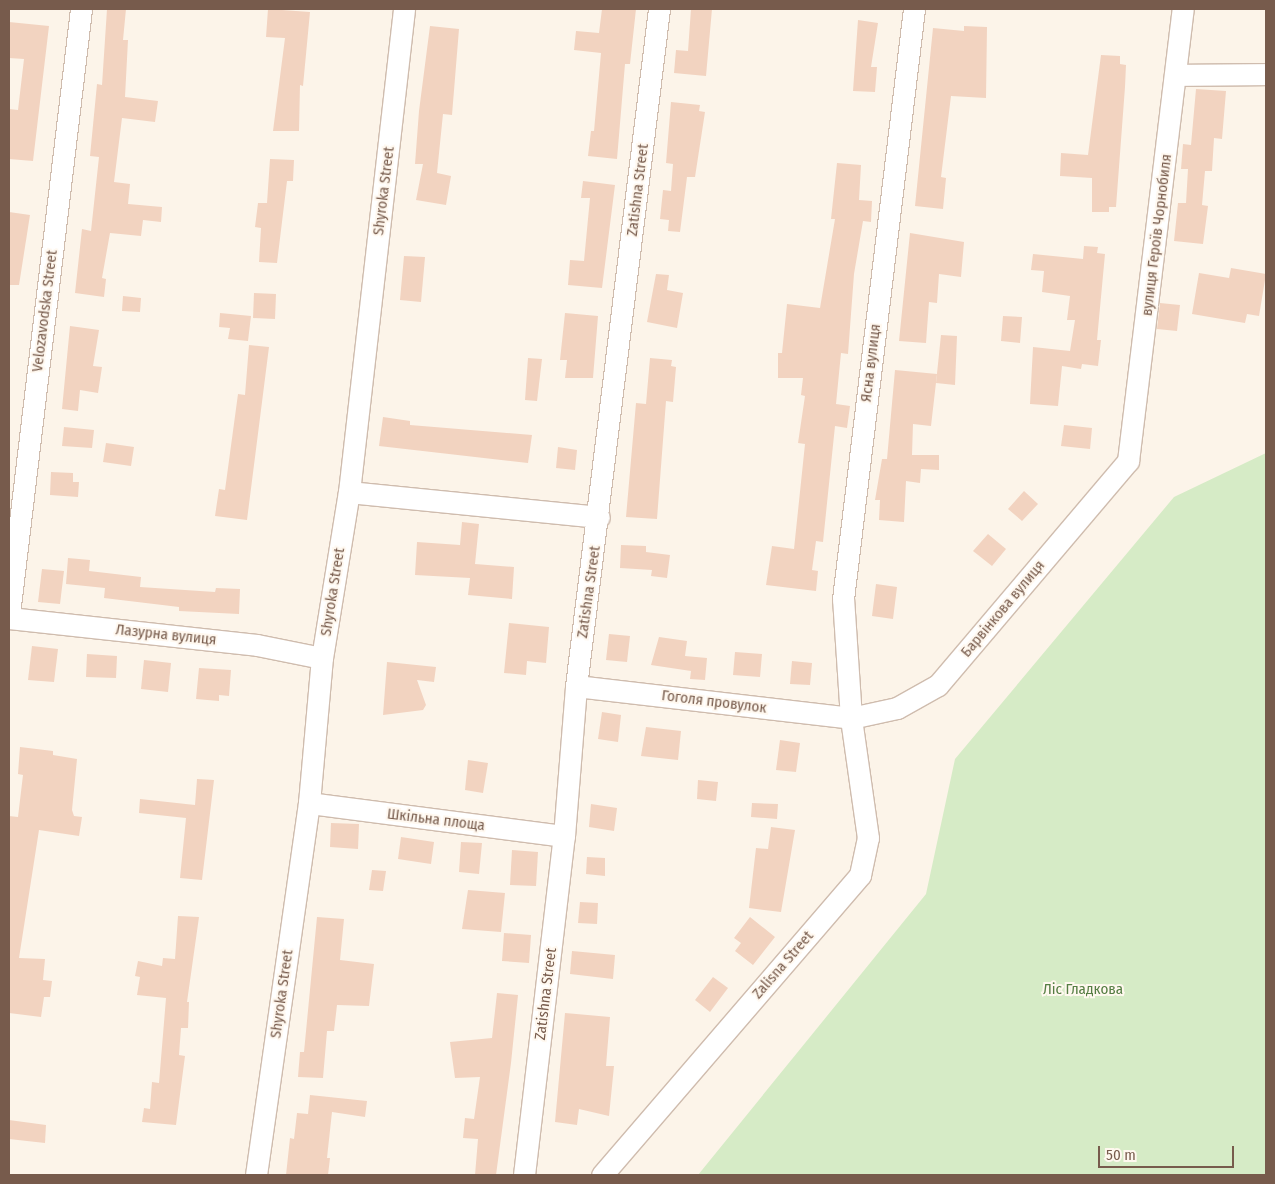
<!DOCTYPE html>
<meta charset="utf-8">
<style>
body{margin:0}
#map{position:relative;width:1275px;height:1184px;overflow:hidden;background:#fcf4e9;font-family:"Fira Sans Condensed",sans-serif}
div>[style]{position:absolute}
[style*='--x']{left:calc(var(--x)*1px);top:calc(var(--y)*1px);width:calc(var(--w)*1px);rotate:calc(var(--a)*1deg)}
.green>*{inset:0;background:#d6ebc6}
.building>*{inset:0;background:#f2d3c0}
.roads{filter:drop-shadow(1px 0 #cfbcae) drop-shadow(-1px 0 #cfbcae) drop-shadow(0 1px #cfbcae) drop-shadow(0 -1px #cfbcae)}
.street>*{height:21px;margin:-10.5px;padding:0 10.5px;transform-origin:10.5px;border-radius:10.5px;background:#fff}
span{translate:-50% -50%;white-space:nowrap;text-align:center;line-height:1.15;-webkit-text-stroke:4px #fff8ef;paint-order:stroke}
.street-label{font-size:15px;color:#775b4c}
.park-label{font-size:15px;color:#557d43}
.frame{position:absolute;inset:0;border:10px solid #775b4c;pointer-events:none}
.scale{position:absolute;left:1098px;top:1146px;width:136px;height:22px;box-sizing:border-box;border:2px solid #775b4c;border-top:0;padding-left:6px;font-size:15px;line-height:18px;white-space:nowrap;color:#775b4c;-webkit-text-stroke:4px #fff8ef;paint-order:stroke}
</style>
<div id="map">
<div class="green">
<i style="clip-path:polygon(1266px 453px,1266px 1175px,698px 1175px,926px 894px,955px 759px,1174px 497px)"></i>
</div>
<div class="building">
<i style="clip-path:polygon(107px 9px,126px 9px,123px 40px,128px 40px,125px 97px,158px 101px,155px 122px,122px 118px,114px 182px,130px 184px,128px 204px,162px 207px,161px 222px,143px 220px,141px 236px,110px 233px,102px 278px,106px 279px,104px 297px,75px 293px,82px 229px,91px 231px,99px 157px,90px 156px,97px 84px,102px 85px)"></i>
<i style="clip-path:polygon(268px 9px,310px 12px,303px 86px,300px 85px,299px 131px,273px 131px,285px 38px,266px 37px)"></i>
<i style="clip-path:polygon(602px 9px,636px 9px,630px 64px,625px 64px,617px 159px,588px 156px,591px 131px,594px 131px,601px 53px,574px 50px,576px 31px,599px 33px)"></i>
<i style="clip-path:polygon(691px 9px,712px 9px,706px 76px,674px 73px,676px 50px,688px 51px)"></i>
<i style="clip-path:polygon(858px 20px,878px 23px,871px 67px,877px 67px,875px 92px,853px 91px)"></i>
<i style="clip-path:polygon(9px 22px,49px 26px,33px 161px,9px 159px,9px 109px,18px 110px,24px 59px,9px 58px)"></i>
<i style="clip-path:polygon(430px 26px,459px 29px,452px 115px,443px 114px,437px 173px,451px 176px,446px 205px,416px 200px,423px 164px,415px 164px,419px 111px)"></i>
<i style="clip-path:polygon(964px 26px,987px 27px,986px 98px,951px 96px,941px 177px,946px 178px,943px 209px,915px 206px,933px 28px,964px 31px)"></i>
<i style="clip-path:polygon(1101px 55px,1120px 56px,1120px 64px,1126px 65px,1125px 87px,1116px 207px,1109px 207px,1109px 212px,1092px 212px,1092px 178px,1060px 176px,1061px 153px,1088px 155px)"></i>
<i style="clip-path:polygon(1196px 89px,1226px 91px,1222px 139px,1214px 138px,1212px 171px,1205px 171px,1202px 205px,1208px 206px,1203px 244px,1174px 241px,1178px 203px,1186px 203px,1188px 169px,1181px 169px,1183px 144px,1191px 145px)"></i>
<i style="clip-path:polygon(671px 102px,700px 105px,699px 111px,705px 112px,695px 177px,687px 177px,680px 232px,668px 231px,669px 220px,660px 219px,663px 190px,671px 191px,673px 164px,666px 163px)"></i>
<i style="clip-path:polygon(270px 159px,294px 160px,293px 181px,287px 181px,277px 263px,259px 262px,261px 228px,255px 227px,258px 203px,267px 203px)"></i>
<i style="clip-path:polygon(837px 163px,861px 165px,859px 200px,872px 201px,871px 222px,863px 221px,854px 274px,848px 354px,841px 353px,836px 404px,850px 406px,847px 428px,835px 426px,823px 542px,816px 541px,812px 570px,818px 571px,816px 591px,766px 585px,772px 546px,794px 549px,805px 444px,798px 443px,805px 396px,801px 395px,803px 378px,778px 378px,778px 353px,782px 353px,787px 304px,820px 308px,835px 219px,831px 219px)"></i>
<i style="clip-path:polygon(583px 181px,615px 185px,602px 288px,568px 285px,570px 260px,584px 261px,590px 198px,581px 198px)"></i>
<i style="clip-path:polygon(9px 212px,30px 215px,19px 285px,9px 285px)"></i>
<i style="clip-path:polygon(910px 233px,964px 242px,961px 277px,939px 274px,937px 303px,929px 302px,926px 343px,899px 341px)"></i>
<i style="clip-path:polygon(1084px 246px,1098px 247px,1097px 253px,1105px 254px,1097px 340px,1101px 340px,1098px 366px,1082px 364px,1081px 369px,1062px 366px,1058px 406px,1030px 404px,1033px 347px,1070px 351px,1075px 320px,1067px 320px,1070px 296px,1042px 292px,1044px 271px,1031px 270px,1033px 254px,1083px 259px)"></i>
<i style="clip-path:polygon(404px 256px,425px 257px,421px 302px,400px 300px)"></i>
<i style="clip-path:polygon(1231px 268px,1266px 274px,1259px 316px,1247px 314px,1245px 323px,1192px 314px,1199px 273px,1229px 278px)"></i>
<i style="clip-path:polygon(656px 274px,669px 275px,667px 290px,683px 293px,677px 328px,647px 322px)"></i>
<i style="clip-path:polygon(254px 293px,276px 294px,275px 319px,253px 318px)"></i>
<i style="clip-path:polygon(123px 296px,141px 298px,140px 312px,122px 311px)"></i>
<i style="clip-path:polygon(1160px 303px,1180px 305px,1177px 331px,1157px 329px)"></i>
<i style="clip-path:polygon(220px 313px,251px 316px,248px 341px,228px 339px,230px 328px,219px 327px)"></i>
<i style="clip-path:polygon(565px 313px,598px 316px,593px 378px,565px 378px,567px 360px,560px 360px)"></i>
<i style="clip-path:polygon(1003px 316px,1022px 317px,1020px 343px,1001px 341px)"></i>
<i style="clip-path:polygon(70px 326px,99px 330px,93px 366px,102px 367px,98px 393px,80px 390px,78px 411px,62px 409px)"></i>
<i style="clip-path:polygon(941px 335px,957px 336px,955px 385px,936px 383px)"></i>
<i style="clip-path:polygon(249px 345px,269px 347px,247px 520px,215px 516px,219px 489px,225px 490px,238px 394px,245px 395px)"></i>
<i style="clip-path:polygon(528px 358px,542px 359px,537px 401px,525px 400px)"></i>
<i style="clip-path:polygon(650px 358px,672px 360px,671px 366px,676px 367px,673px 402px,666px 401px,657px 519px,626px 517px,636px 403px,646px 404px)"></i>
<i style="clip-path:polygon(895px 370px,937px 374px,931px 426px,913px 424px,912px 455px,939px 455px,939px 470px,921px 469px,920px 483px,906px 481px,904px 522px,879px 520px,880px 500px,875px 500px,882px 459px,887px 459px)"></i>
<i style="clip-path:polygon(383px 417px,410px 421px,410px 425px,532px 435px,528px 463px,379px 446px)"></i>
<i style="clip-path:polygon(1064px 425px,1092px 428px,1090px 449px,1061px 446px)"></i>
<i style="clip-path:polygon(64px 427px,94px 430px,92px 448px,62px 446px)"></i>
<i style="clip-path:polygon(106px 443px,134px 447px,131px 466px,103px 462px)"></i>
<i style="clip-path:polygon(558px 447px,577px 450px,575px 470px,556px 468px)"></i>
<i style="clip-path:polygon(51px 472px,73px 473px,73px 482px,79px 482px,78px 497px,50px 495px)"></i>
<i style="clip-path:polygon(1024px 491px,1038px 504px,1022px 521px,1008px 509px)"></i>
<i style="clip-path:polygon(462px 522px,479px 524px,475px 564px,514px 567px,512px 599px,468px 595px,470px 578px,415px 575px,417px 542px,460px 545px)"></i>
<i style="clip-path:polygon(988px 534px,1006px 549px,992px 566px,973px 551px)"></i>
<i style="clip-path:polygon(621px 545px,646px 546px,646px 552px,670px 555px,667px 578px,651px 576px,652px 570px,620px 568px)"></i>
<i style="clip-path:polygon(68px 558px,90px 560px,89px 571px,141px 577px,140px 587px,215px 592px,216px 588px,240px 589px,239px 614px,179px 611px,179px 607px,104px 598px,105px 588px,66px 584px)"></i>
<i style="clip-path:polygon(42px 569px,64px 571px,60px 604px,38px 602px)"></i>
<i style="clip-path:polygon(876px 584px,897px 587px,893px 619px,872px 616px)"></i>
<i style="clip-path:polygon(509px 623px,549px 627px,546px 663px,527px 661px,526px 675px,504px 673px)"></i>
<i style="clip-path:polygon(609px 634px,630px 636px,627px 662px,606px 660px)"></i>
<i style="clip-path:polygon(659px 637px,687px 641px,685px 656px,707px 658px,705px 680px,690px 679px,691px 671px,651px 665px)"></i>
<i style="clip-path:polygon(32px 646px,58px 649px,54px 682px,28px 680px)"></i>
<i style="clip-path:polygon(735px 652px,762px 654px,760px 677px,733px 675px)"></i>
<i style="clip-path:polygon(87px 654px,117px 656px,116px 678px,86px 677px)"></i>
<i style="clip-path:polygon(144px 660px,171px 663px,168px 692px,141px 689px)"></i>
<i style="clip-path:polygon(792px 661px,812px 663px,810px 685px,790px 684px)"></i>
<i style="clip-path:polygon(387px 662px,436px 667px,434px 682px,417px 680px,426px 705px,423px 710px,383px 715px)"></i>
<i style="clip-path:polygon(199px 668px,231px 670px,229px 696px,219px 695px,219px 701px,196px 699px)"></i>
<i style="clip-path:polygon(602px 712px,621px 715px,618px 742px,598px 739px)"></i>
<i style="clip-path:polygon(646px 727px,681px 731px,678px 760px,641px 756px)"></i>
<i style="clip-path:polygon(780px 740px,800px 743px,796px 772px,776px 770px)"></i>
<i style="clip-path:polygon(20px 747px,53px 751px,53px 755px,77px 759px,72px 810px,74px 816px,82px 817px,79px 836px,39px 830px,19px 958px,45px 959px,43px 980px,52px 981px,50px 997px,44px 997px,41px 1017px,9px 1013px,9px 816px,18px 817px,23px 775px,18px 774px)"></i>
<i style="clip-path:polygon(468px 760px,488px 763px,483px 793px,465px 790px)"></i>
<i style="clip-path:polygon(197px 779px,214px 780px,202px 880px,180px 878px,186px 818px,139px 813px,140px 799px,195px 805px)"></i>
<i style="clip-path:polygon(698px 780px,718px 782px,716px 801px,697px 799px)"></i>
<i style="clip-path:polygon(752px 803px,778px 804px,777px 819px,751px 817px)"></i>
<i style="clip-path:polygon(591px 804px,617px 808px,614px 831px,589px 827px)"></i>
<i style="clip-path:polygon(331px 823px,359px 824px,358px 849px,330px 847px)"></i>
<i style="clip-path:polygon(771px 827px,795px 830px,781px 912px,749px 908px,756px 848px,768px 849px)"></i>
<i style="clip-path:polygon(401px 837px,434px 842px,431px 864px,398px 859px)"></i>
<i style="clip-path:polygon(461px 842px,482px 843px,479px 874px,459px 872px)"></i>
<i style="clip-path:polygon(512px 850px,538px 852px,536px 886px,510px 885px)"></i>
<i style="clip-path:polygon(587px 857px,605px 858px,605px 876px,586px 874px)"></i>
<i style="clip-path:polygon(372px 870px,386px 871px,383px 891px,369px 890px)"></i>
<i style="clip-path:polygon(468px 890px,505px 893px,501px 932px,462px 929px)"></i>
<i style="clip-path:polygon(580px 902px,598px 903px,597px 924px,578px 923px)"></i>
<i style="clip-path:polygon(178px 916px,199px 917px,187px 1002px,189px 1002px,188px 1028px,181px 1028px,179px 1055px,185px 1056px,176px 1125px,142px 1122px,144px 1108px,150px 1109px,152px 1082px,159px 1083px,166px 998px,137px 995px,140px 977px,135px 976px,138px 961px,162px 966px,163px 958px,175px 959px)"></i>
<i style="clip-path:polygon(317px 917px,344px 919px,340px 960px,374px 964px,369px 1006px,337px 1005px,334px 1031px,327px 1031px,323px 1078px,298px 1077px,300px 1052px,304px 1052px)"></i>
<i style="clip-path:polygon(750px 917px,775px 937px,753px 965px,735px 951px,741px 943px,734px 938px)"></i>
<i style="clip-path:polygon(504px 933px,531px 935px,529px 963px,502px 961px)"></i>
<i style="clip-path:polygon(572px 951px,615px 955px,613px 979px,570px 974px)"></i>
<i style="clip-path:polygon(713px 977px,728px 988px,710px 1012px,695px 1000px)"></i>
<i style="clip-path:polygon(497px 993px,518px 995px,511px 1063px,496px 1175px,475px 1175px,478px 1139px,463px 1138px,465px 1118px,474px 1119px,480px 1077px,455px 1078px,450px 1042px,492px 1038px)"></i>
<i style="clip-path:polygon(565px 1013px,610px 1017px,606px 1066px,614px 1066px,609px 1116px,579px 1109px,577px 1125px,555px 1122px)"></i>
<i style="clip-path:polygon(310px 1095px,367px 1101px,365px 1117px,332px 1112px,327px 1158px,330px 1158px,328px 1175px,286px 1175px,290px 1138px,294px 1139px,297px 1113px,308px 1114px)"></i>
<i style="clip-path:polygon(9px 1120px,46px 1125px,45px 1143px,9px 1139px)"></i>
</div>
<div class="roads">
<div class="street">
<i style="--x:1176;--y:75;--w:90;--a:-0.6"></i>
<i style="--x:349;--y:492;--w:251;--a:5.7"></i>
<i style="--x:9;--y:614;--w:609;--a:-83.21"></i>
<i style="--x:9;--y:618;--w:249;--a:6.2"></i>
<i style="--x:257;--y:645;--w:66;--a:11.3"></i>
<i style="--x:576;--y:686;--w:277;--a:6.6"></i>
<i style="--x:851;--y:718;--w:47;--a:-12.3"></i>
<i style="--x:897;--y:708;--w:47;--a:-29.3"></i>
<i style="--x:938;--y:685;--w:294;--a:-49.7"></i>
<i style="--x:1128;--y:461;--w:455;--a:-83.1"></i>
<i style="--x:309;--y:803;--w:257;--a:7.4"></i>
<i style="--x:256;--y:1175;--w:376;--a:-81.9"></i>
<i style="--x:309;--y:803;--w:146;--a:-84.9"></i>
<i style="--x:322;--y:658;--w:168;--a:-80.8"></i>
<i style="--x:349;--y:492;--w:486;--a:-83.5"></i>
<i style="--x:524;--y:1175;--w:341;--a:-83.3"></i>
<i style="--x:564;--y:836;--w:150;--a:-85.4"></i>
<i style="--x:576;--y:686;--w:682;--a:-83.01"></i>
<i style="--x:602;--y:1175;--w:396;--a:-49.3"></i>
<i style="--x:860;--y:875;--w:38;--a:-78"></i>
<i style="--x:868;--y:838;--w:121;--a:-98.1"></i>
<i style="--x:851;--y:718;--w:119;--a:-93.8"></i>
<i style="--x:843;--y:599;--w:594;--a:-83.14"></i>
</div>
</div>
<div class="street-label">
<span style="left:638px;top:190px;rotate:-83deg">Zatishna Street</span>
<span style="left:384px;top:191px;rotate:-83deg">Shyroka Street</span>
<span style="left:1157px;top:235px;rotate:-83deg">вулиця Героїв Чорнобиля</span>
<span style="left:45px;top:311px;rotate:-83deg">Velozavodska Street</span>
<span style="left:871px;top:363px;rotate:-83deg">Ясна вулиця</span>
<span style="left:333px;top:592px;rotate:-81deg">Shyroka Street</span>
<span style="left:589px;top:592px;rotate:-82deg">Zatishna Street</span>
<span style="left:1003px;top:609px;rotate:-50deg">Барвінкова вулиця</span>
<span style="left:166px;top:635px;rotate:6deg">Лазурна вулиця</span>
<span style="left:714px;top:702px;rotate:7deg">Гоголя провулок</span>
<span style="left:436px;top:820px;rotate:7deg">Шкільна площа</span>
<span style="left:783px;top:965px;rotate:-49deg">Zalisna Street</span>
<span style="left:282px;top:994px;rotate:-82deg">Shyroka Street</span>
<span style="left:546px;top:994px;rotate:-83deg">Zatishna Street</span>
</div>
<div class="park-label">
<span style="left:1083px;top:990px">Ліс Гладкова</span>
</div>
<div class="frame"></div>
<div class="scale">50 m</div>
</div>
